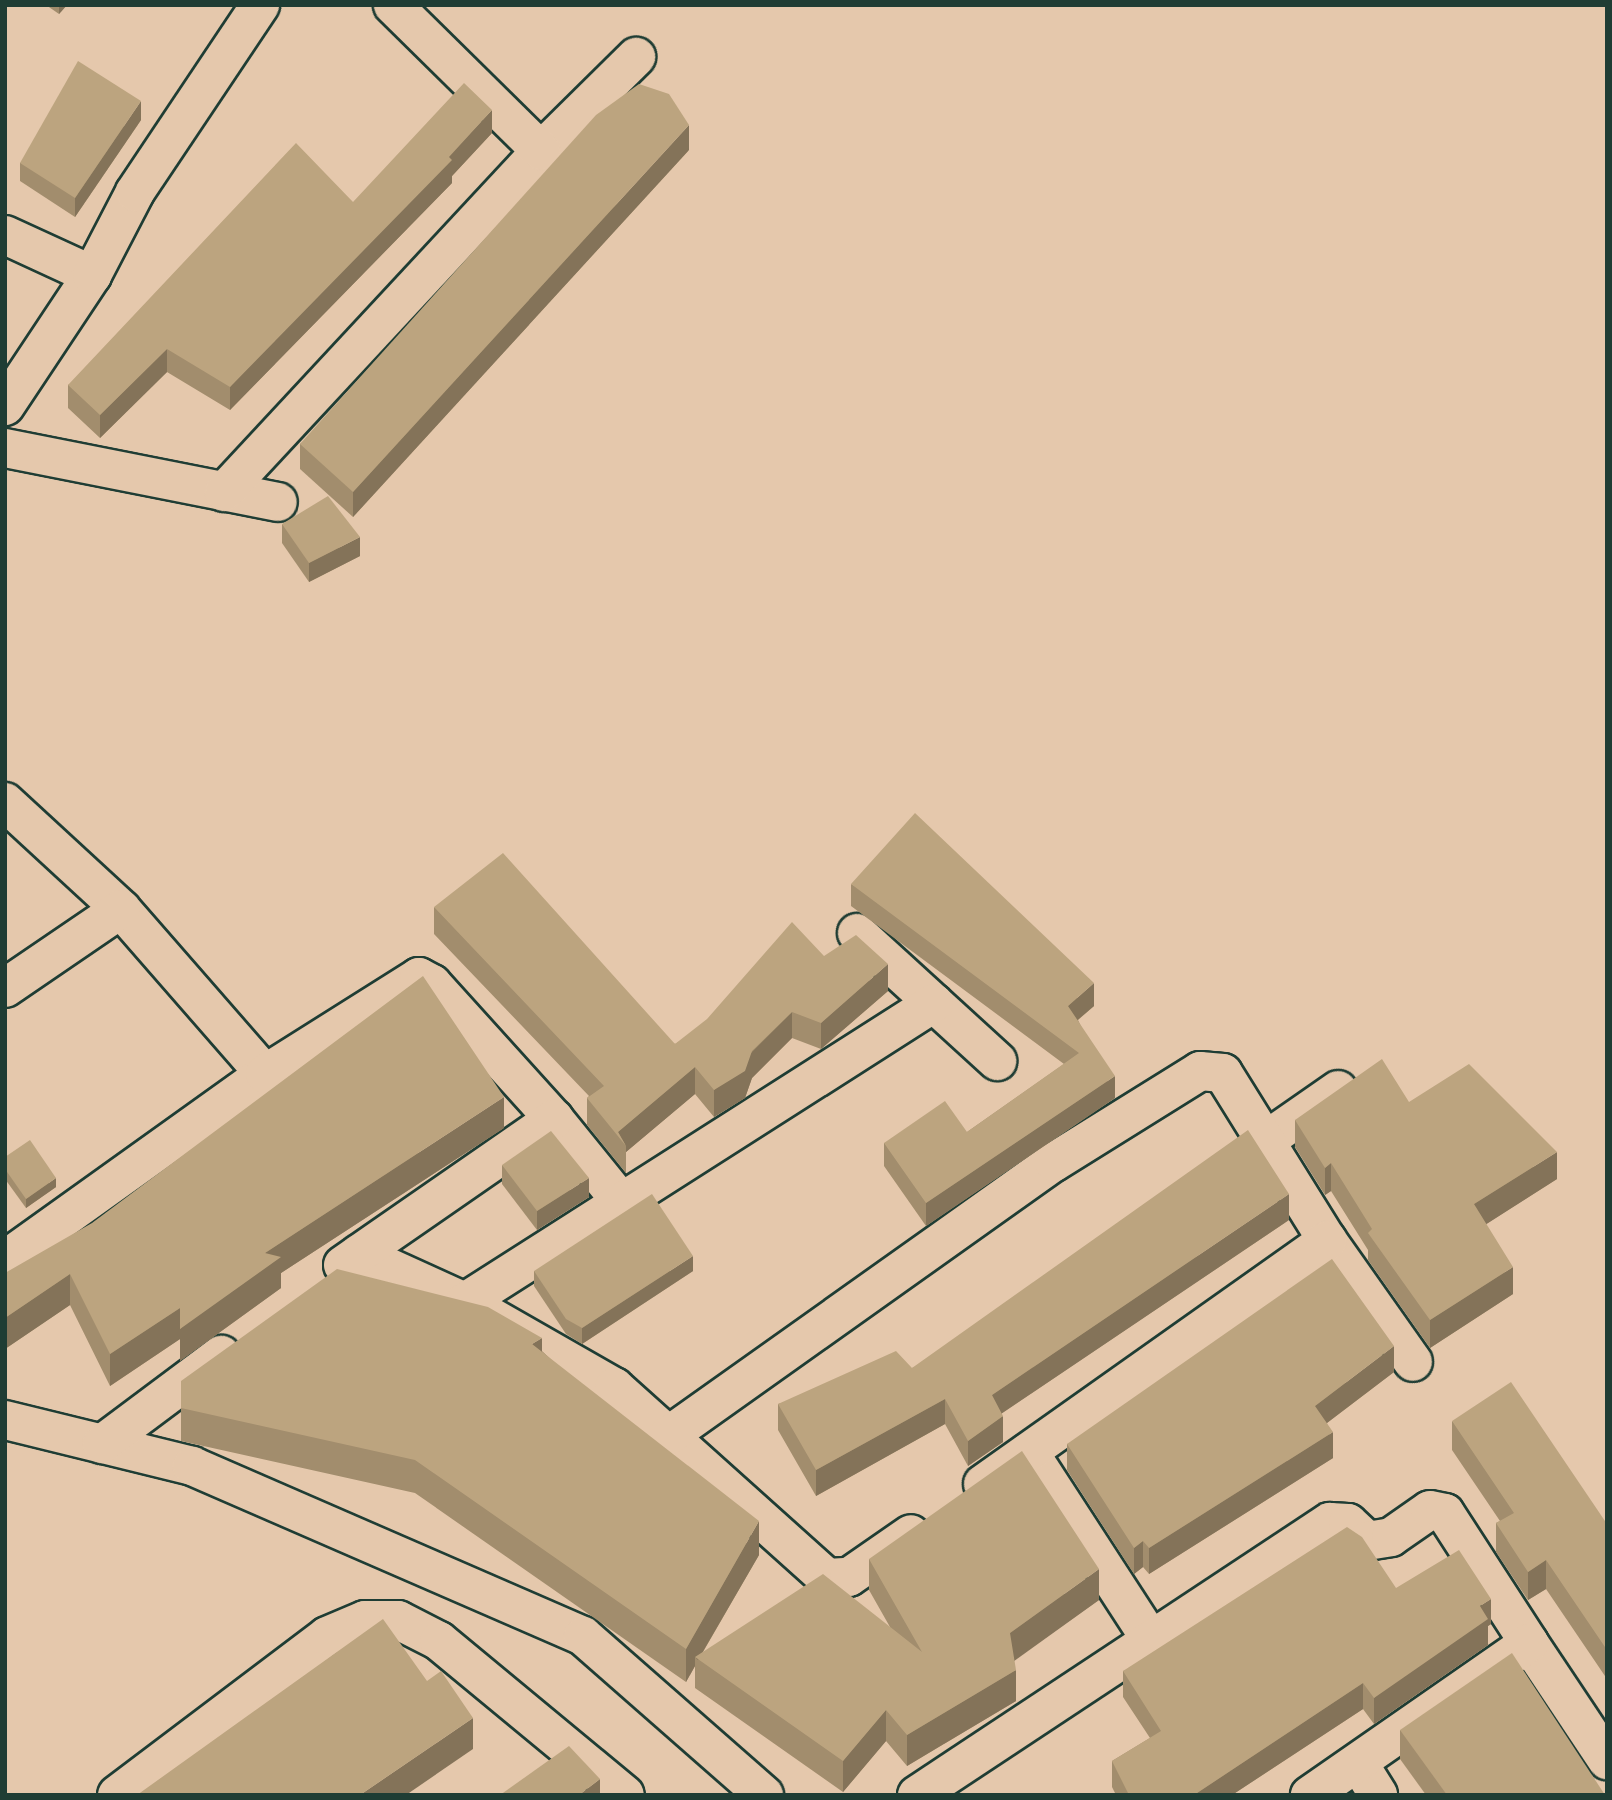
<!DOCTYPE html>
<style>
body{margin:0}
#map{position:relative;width:1612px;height:1800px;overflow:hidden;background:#e5c8ac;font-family:Caveat,sans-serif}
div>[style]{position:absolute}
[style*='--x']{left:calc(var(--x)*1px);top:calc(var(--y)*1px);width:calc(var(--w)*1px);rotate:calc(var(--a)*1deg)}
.roads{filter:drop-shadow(2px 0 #1f3d34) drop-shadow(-2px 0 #1f3d34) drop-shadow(0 2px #1f3d34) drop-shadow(0 -2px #1f3d34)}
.street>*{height:38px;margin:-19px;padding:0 19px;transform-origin:19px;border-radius:19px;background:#e5c8ac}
.wall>*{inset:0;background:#a28d6d}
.shaded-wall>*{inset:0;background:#847359}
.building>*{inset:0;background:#bca47f}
span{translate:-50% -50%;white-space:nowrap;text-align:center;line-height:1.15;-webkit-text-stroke:5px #e5c8ac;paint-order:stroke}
.frame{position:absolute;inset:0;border:7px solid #1f3d34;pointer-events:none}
</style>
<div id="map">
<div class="roads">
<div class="street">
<i style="--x:541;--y:151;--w:134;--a:-44.7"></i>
<i style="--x:5;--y:235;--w:96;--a:24.7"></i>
<i style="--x:5;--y:406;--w:157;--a:-56.4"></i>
<i style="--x:92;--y:275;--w:93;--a:-62.6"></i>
<i style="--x:135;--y:192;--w:225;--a:-56.2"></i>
<i style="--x:5;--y:448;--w:278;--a:11.2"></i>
<i style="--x:224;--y:492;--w:466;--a:-47.1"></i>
<i style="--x:541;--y:151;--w:208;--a:-135.4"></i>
<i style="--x:5;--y:802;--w:158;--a:42.7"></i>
<i style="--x:121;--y:909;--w:219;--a:48.9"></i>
<i style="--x:857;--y:933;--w:190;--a:42.4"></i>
<i style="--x:5;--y:988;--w:140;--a:-34.3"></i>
<i style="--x:1265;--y:1141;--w:89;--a:-34.9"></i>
<i style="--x:359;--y:1254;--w:116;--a:24.4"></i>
<i style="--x:465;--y:1302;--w:172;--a:29.7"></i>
<i style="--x:614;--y:1387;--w:286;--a:41.9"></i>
<i style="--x:827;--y:1578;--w:22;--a:-3"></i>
<i style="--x:849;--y:1577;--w:75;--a:-34.7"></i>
<i style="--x:5;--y:1260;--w:320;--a:-35.6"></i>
<i style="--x:265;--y:1074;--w:182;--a:-32.2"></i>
<i style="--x:419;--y:977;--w:15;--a:28"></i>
<i style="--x:432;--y:984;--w:182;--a:47.9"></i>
<i style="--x:554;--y:1119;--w:111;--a:50.9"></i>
<i style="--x:343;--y:1265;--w:257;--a:-34.7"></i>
<i style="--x:465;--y:1302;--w:556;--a:-32.52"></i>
<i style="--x:5;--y:1420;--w:193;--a:13.8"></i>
<i style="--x:192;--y:1466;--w:426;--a:23.5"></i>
<i style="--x:583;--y:1636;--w:241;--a:41.3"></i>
<i style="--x:668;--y:1436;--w:473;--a:-35.4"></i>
<i style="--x:1054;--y:1162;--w:172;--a:-31.9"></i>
<i style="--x:1200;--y:1071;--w:23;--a:5"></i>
<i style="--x:1223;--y:1073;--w:197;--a:58.1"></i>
<i style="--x:1327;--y:1240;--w:149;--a:54.8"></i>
<i style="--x:102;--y:1444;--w:149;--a:-36.8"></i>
<i style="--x:1029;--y:1452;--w:224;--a:57"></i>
<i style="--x:983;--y:1484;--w:422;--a:-35.3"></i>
<i style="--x:1529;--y:1643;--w:141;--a:56.3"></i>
<i style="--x:1359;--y:1764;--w:36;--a:58"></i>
<i style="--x:117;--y:1795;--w:263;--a:-37.1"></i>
<i style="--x:327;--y:1636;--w:41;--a:-22.8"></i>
<i style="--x:365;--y:1620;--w:33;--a:0"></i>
<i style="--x:398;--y:1620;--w:46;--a:27.1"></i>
<i style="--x:439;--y:1641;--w:241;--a:39.6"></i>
<i style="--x:917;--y:1795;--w:495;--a:-33.5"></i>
<i style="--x:1330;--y:1522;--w:18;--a:3"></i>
<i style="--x:1348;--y:1523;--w:26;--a:43"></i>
<i style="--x:1367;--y:1541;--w:24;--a:-9"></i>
<i style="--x:1391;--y:1537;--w:47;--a:-34.7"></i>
<i style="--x:1430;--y:1510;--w:15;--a:11"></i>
<i style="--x:1445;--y:1513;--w:155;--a:57.1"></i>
<i style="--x:1529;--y:1643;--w:267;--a:145.2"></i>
</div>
</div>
<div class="wall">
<i style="clip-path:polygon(46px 5px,67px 5px,59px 14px)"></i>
<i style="clip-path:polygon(141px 120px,75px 217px,20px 181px,20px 163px)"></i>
<i style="clip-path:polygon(492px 133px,452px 176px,452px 183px,230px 410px,167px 372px,100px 438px,68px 408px,68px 385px)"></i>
<i style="clip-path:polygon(689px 150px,353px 517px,300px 469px,300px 444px)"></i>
<i style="clip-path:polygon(282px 524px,360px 556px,309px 582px,282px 543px)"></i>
<i style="clip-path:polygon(851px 884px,1094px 1006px,1078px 1020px,1115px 1098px,926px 1226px,884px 1166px,884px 1143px,967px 1132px,1064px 1064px,851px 906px)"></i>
<i style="clip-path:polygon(434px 907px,675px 1044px,824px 956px,888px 991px,821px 1049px,792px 1038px,752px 1078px,745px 1098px,714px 1117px,695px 1094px,626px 1152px,626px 1173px,587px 1125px,587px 1098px,589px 1096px,434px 934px)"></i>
<i style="clip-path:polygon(1409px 1102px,1557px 1179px,1486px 1224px,1513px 1294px,1430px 1348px,1368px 1260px,1368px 1250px,1331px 1191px,1325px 1195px,1295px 1147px,1295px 1120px)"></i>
<i style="clip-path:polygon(504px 1128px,281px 1273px,281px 1288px,180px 1361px,180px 1339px,110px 1386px,70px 1305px,5px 1349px,5px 1273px)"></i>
<i style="clip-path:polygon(5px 1157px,56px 1187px,26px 1208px,5px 1179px)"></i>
<i style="clip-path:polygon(502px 1165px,589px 1197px,537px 1230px,502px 1184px)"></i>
<i style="clip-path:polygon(1289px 1220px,1002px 1413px,1003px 1442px,968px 1466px,945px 1424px,816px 1496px,778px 1430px,778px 1404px,912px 1368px)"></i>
<i style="clip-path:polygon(534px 1271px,693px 1271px,582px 1344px,566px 1334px,534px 1286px)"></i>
<i style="clip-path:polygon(542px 1351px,759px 1555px,703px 1652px,890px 1627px,869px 1590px,869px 1559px,1099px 1600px,1014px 1660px,1016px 1701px,907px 1766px,886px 1741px,843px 1792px,695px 1688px,695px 1666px,686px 1682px,415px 1493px,181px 1441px,181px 1381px)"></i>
<i style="clip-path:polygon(1394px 1372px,1327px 1423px,1333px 1458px,1149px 1574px,1143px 1567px,1134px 1574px,1067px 1470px,1067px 1444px)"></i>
<i style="clip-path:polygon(1452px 1421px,1607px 1524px,1607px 1679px,1546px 1589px,1528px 1600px,1496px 1552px,1496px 1523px,1500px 1521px,1452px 1450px)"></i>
<i style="clip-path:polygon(1396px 1588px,1491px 1624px,1488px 1626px,1488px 1645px,1374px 1724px,1363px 1709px,1232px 1795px,1116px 1795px,1112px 1787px,1112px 1761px,1150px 1738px,1123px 1697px,1123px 1671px)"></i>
<i style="clip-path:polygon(1400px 1730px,1605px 1795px,1426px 1795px,1400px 1759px)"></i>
</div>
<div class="shaded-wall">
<i style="clip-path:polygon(59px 5px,67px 5px,59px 14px)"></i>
<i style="clip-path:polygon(141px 101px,141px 120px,75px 217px,75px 198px)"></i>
<i style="clip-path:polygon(492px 110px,492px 133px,452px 176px,452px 183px,230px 410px,230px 387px)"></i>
<i style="clip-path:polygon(689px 125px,689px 150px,353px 517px,353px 492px)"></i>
<i style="clip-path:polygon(167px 349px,167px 372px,100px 438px,100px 415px)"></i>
<i style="clip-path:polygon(360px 537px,360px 556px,309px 582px,309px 563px)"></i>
<i style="clip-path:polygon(888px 964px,888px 991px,821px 1049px,821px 1023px)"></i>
<i style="clip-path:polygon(1094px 983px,1094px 1006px,1068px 1028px,1068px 1006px)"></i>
<i style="clip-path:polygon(792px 1012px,792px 1038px,752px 1078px,745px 1098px,714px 1117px,714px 1090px)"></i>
<i style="clip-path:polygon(695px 1067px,695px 1094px,626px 1152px,626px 1146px,618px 1132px)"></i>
<i style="clip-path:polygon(1115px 1076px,1115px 1098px,926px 1226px,926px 1203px)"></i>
<i style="clip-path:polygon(504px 1097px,504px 1128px,281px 1273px,281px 1288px,180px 1361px,180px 1329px,265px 1253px)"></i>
<i style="clip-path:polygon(1557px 1152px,1557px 1179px,1474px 1232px,1474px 1204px)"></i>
<i style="clip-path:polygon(1331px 1163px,1331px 1191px,1325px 1195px,1325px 1168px)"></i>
<i style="clip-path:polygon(56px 1178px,56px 1187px,26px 1208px,26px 1199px)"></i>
<i style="clip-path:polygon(589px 1178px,589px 1197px,537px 1230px,537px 1211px)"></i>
<i style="clip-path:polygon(1289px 1194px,1289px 1220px,992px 1420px,992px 1395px)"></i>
<i style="clip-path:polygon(693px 1256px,693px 1271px,582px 1344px,582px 1328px)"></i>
<i style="clip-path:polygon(1513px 1267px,1513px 1294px,1430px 1348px,1430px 1320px)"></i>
<i style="clip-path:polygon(70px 1274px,70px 1305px,5px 1349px,5px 1318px)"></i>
<i style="clip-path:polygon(180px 1308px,180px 1339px,110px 1386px,110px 1354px)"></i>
<i style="clip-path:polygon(542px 1338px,542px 1371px,532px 1344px)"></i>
<i style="clip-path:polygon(1394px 1346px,1394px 1372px,1315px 1432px,1315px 1406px)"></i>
<i style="clip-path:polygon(945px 1399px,945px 1424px,816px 1496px,816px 1470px)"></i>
<i style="clip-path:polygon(1003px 1416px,1003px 1442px,968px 1466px,968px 1441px)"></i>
<i style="clip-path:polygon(1333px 1432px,1333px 1458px,1149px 1574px,1149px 1548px)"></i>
<i style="clip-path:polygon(759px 1521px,759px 1555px,698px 1660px,695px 1657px,695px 1666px,686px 1682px,686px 1649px)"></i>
<i style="clip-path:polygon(1143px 1541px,1143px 1567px,1134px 1574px,1134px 1548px)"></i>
<i style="clip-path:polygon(1546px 1560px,1546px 1589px,1528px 1600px,1528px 1572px)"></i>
<i style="clip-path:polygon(1099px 1569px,1099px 1600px,1010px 1664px,1010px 1633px)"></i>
<i style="clip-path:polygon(1491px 1599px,1491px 1624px,1488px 1626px,1488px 1645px,1374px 1724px,1374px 1698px,1480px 1606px)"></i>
<i style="clip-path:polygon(1016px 1670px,1016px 1701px,907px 1766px,907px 1735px)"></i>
<i style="clip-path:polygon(1363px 1683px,1363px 1709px,1232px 1795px,1194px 1795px)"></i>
<i style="clip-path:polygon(886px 1710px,886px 1741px,843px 1792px,843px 1761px)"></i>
<i style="clip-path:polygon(473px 1718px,473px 1749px,406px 1795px,360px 1795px)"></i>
<i style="clip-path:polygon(600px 1779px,600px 1795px,579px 1795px)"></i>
</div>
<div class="building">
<i style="clip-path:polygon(78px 61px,141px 101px,75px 198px,20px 163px)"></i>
<i style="clip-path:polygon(464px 83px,492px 110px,449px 157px,452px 160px,230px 387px,167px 349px,100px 415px,68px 385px,296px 143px,353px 202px)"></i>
<i style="clip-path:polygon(639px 84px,669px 94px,689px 125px,353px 492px,300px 444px,596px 115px)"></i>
<i style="clip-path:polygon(328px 496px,360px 537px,309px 563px,282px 524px)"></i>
<i style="clip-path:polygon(915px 813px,1094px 983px,1068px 1006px,1115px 1076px,926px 1203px,884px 1143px,945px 1101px,967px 1132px,1079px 1053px,851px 884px)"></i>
<i style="clip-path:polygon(503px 853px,675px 1044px,707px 1019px,792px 922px,824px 956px,856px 935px,888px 964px,821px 1023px,792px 1012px,752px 1051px,745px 1071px,714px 1090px,695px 1067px,618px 1132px,626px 1146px,587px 1098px,604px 1086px,434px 907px)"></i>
<i style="clip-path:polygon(423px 976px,504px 1097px,265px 1253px,281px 1257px,180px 1329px,180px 1308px,110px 1354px,70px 1274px,5px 1318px,5px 1273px,92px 1223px)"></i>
<i style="clip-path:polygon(1382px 1059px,1409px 1102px,1469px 1064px,1557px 1152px,1474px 1204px,1513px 1267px,1430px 1320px,1368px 1233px,1372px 1229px,1331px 1163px,1325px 1168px,1295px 1120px)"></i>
<i style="clip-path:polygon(1248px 1130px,1289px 1194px,992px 1395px,1003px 1416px,968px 1441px,945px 1399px,816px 1470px,778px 1404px,896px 1351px,912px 1368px)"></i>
<i style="clip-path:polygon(551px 1131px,589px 1178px,537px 1211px,502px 1165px)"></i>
<i style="clip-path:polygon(30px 1140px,56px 1178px,26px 1199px,5px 1169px,5px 1157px)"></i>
<i style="clip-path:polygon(652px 1194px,693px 1256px,582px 1328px,566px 1319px,534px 1271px)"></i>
<i style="clip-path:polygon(1332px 1259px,1394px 1346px,1315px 1406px,1333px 1432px,1149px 1548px,1143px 1541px,1134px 1548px,1067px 1444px)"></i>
<i style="clip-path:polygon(337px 1269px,488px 1307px,542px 1338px,532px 1344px,759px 1521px,686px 1649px,415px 1460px,181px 1408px,181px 1381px)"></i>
<i style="clip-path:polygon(1511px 1382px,1607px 1524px,1607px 1650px,1546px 1560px,1528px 1572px,1496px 1523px,1514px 1513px,1452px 1421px)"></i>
<i style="clip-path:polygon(1022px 1451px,1099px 1569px,1010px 1633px,1016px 1670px,907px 1735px,886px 1710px,843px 1761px,695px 1657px,823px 1574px,922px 1652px,869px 1559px)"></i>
<i style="clip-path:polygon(1347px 1527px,1362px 1537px,1396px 1588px,1459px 1550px,1491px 1599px,1480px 1606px,1488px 1619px,1374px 1698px,1363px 1683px,1194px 1795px,1129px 1795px,1112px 1761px,1161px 1731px,1123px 1671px)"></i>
<i style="clip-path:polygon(383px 1619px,427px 1681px,441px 1671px,473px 1718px,360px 1795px,137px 1795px)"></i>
<i style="clip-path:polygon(1512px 1653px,1605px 1795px,1447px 1795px,1400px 1730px)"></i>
<i style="clip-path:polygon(569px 1746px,600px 1779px,579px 1795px,500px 1795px)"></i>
</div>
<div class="frame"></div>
</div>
